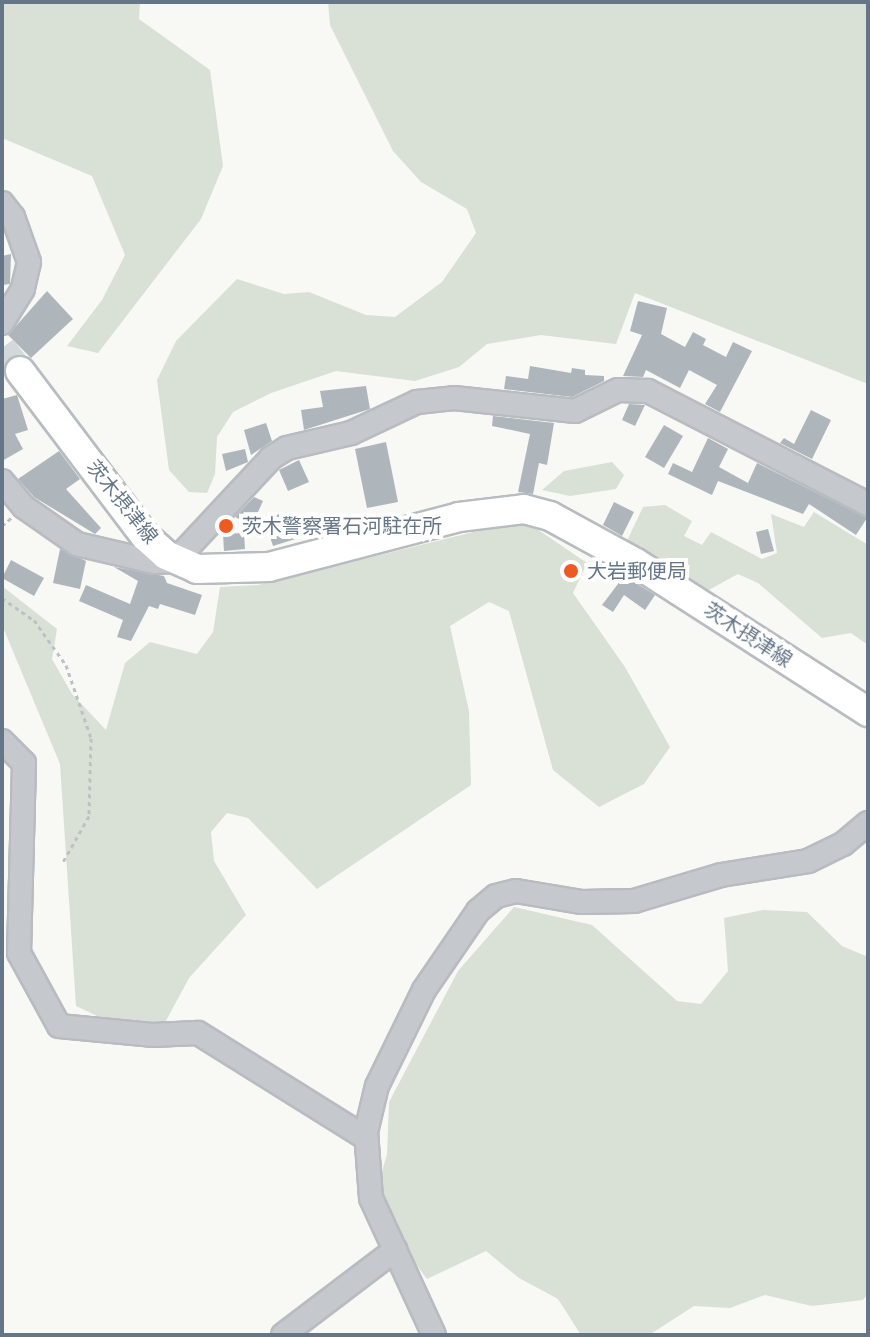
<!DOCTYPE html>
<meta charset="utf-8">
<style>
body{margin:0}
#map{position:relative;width:870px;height:1337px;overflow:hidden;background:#f8f8f5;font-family:Helvetica,"Noto Sans JP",sans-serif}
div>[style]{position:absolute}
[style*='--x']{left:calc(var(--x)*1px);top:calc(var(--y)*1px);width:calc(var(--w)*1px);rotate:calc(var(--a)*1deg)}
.green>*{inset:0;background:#d9e0d6}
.building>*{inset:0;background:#aeb6bc}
.major-tunnel>*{height:28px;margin-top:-14px;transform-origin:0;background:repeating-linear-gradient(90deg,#d3d8da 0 28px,transparent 0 42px)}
.path>*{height:3px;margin-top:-1.5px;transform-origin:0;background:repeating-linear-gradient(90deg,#bec1c3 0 4px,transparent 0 8px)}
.roads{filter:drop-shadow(2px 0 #b8bcc0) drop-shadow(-2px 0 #b8bcc0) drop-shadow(0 2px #b8bcc0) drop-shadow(0 -2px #b8bcc0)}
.minor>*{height:22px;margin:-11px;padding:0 11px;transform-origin:11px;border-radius:11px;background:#c5c9cd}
.major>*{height:28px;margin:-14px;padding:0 14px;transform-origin:14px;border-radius:14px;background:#fff}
.dots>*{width:22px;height:22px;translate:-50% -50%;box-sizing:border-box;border:4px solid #fff;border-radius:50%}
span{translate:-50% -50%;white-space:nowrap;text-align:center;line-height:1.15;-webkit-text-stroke:8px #fff;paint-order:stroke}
.street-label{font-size:20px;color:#657688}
.poi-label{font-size:20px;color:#657688}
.left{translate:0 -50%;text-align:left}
.frame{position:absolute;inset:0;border:4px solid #657688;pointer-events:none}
</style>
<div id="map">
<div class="green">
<i style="clip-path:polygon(2px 2px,140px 2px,139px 19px,210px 70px,223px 166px,201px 219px,98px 353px,67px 346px,102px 300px,125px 255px,92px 176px,2px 138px)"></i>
<i style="clip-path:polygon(328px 2px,868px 2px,868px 384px,635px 293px,616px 344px,541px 335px,487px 344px,459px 367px,415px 381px,336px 371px,271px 393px,233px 412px,217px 437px,215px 474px,207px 493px,189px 492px,169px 470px,157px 380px,176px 341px,237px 279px,284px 294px,309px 292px,366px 315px,395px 317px,442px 282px,476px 233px,467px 209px,421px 182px,393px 151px,330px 25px)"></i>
<i style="clip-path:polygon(612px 462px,624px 475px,616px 489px,570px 496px,542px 490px,564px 471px)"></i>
<i style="clip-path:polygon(665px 505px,692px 521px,684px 536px,702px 545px,711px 532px,762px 559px,777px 553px,771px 514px,804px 527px,814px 512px,868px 545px,868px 645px,851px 633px,822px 638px,758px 583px,738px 574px,707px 591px,627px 541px,643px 507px)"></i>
<i style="clip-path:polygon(506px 524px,534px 527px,587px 563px,573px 593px,625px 667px,670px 747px,644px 784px,599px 807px,553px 770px,509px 611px,489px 602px,450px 626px,469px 711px,471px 785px,317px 889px,248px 818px,227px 813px,211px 832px,214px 861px,246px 915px,189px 978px,154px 1043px,76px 1006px,60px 764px,2px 625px,2px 586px,57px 629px,52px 659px,72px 694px,106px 730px,125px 663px,150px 642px,197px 654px,213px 632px,220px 587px,258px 585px)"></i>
<i style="clip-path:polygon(514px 907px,592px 925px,677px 1001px,701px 1004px,728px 971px,724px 918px,763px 910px,807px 912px,842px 946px,868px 957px,868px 1293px,863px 1300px,812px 1306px,765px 1295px,730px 1308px,694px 1306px,649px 1335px,581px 1335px,558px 1299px,519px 1278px,486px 1251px,427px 1279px,385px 1223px,378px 1185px,387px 1154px,389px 1102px,458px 971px)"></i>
</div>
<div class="building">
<i style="clip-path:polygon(11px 254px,10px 284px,2px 285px,2px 256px)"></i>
<i style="clip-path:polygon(47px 291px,73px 319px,31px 358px,8px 335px)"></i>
<i style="clip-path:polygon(638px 301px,667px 308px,661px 334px,685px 347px,693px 332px,706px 339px,703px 345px,726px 357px,733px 342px,752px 351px,720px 412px,705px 404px,717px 385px,689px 370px,680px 388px,646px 370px,643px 377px,623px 376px,642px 335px,630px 331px)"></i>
<i style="clip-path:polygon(530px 366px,571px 373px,572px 368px,585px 370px,585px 375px,604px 376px,604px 381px,572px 397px,504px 389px,506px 376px,528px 379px)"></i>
<i style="clip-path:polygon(366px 386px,370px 409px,304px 430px,301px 410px,323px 407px,320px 391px)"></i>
<i style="clip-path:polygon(17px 395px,28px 430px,15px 434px,23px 449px,2px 461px,2px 399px)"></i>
<i style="clip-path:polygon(629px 404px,645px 405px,635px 426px,622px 420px)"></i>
<i style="clip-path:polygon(811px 410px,831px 420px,812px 459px,780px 443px,784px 438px,794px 444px)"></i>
<i style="clip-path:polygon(493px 416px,554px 423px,547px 465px,539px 463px,533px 494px,518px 492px,530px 434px,492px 426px)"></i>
<i style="clip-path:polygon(266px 423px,272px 441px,251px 455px,244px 430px)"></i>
<i style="clip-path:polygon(664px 425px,683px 436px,664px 468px,645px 457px)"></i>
<i style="clip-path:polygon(708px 438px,728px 449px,719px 467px,748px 483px,757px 463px,867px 518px,856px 535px,809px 504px,803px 514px,718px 481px,712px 495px,668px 474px,673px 463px,692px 472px)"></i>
<i style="clip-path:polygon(386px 442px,398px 502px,367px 508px,355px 449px)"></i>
<i style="clip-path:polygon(245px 449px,248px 462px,226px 471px,222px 454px)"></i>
<i style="clip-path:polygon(59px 451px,80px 479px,66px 489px,101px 528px,95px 534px,34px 497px,18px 479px)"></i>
<i style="clip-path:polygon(299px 460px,309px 482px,288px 491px,279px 470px)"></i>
<i style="clip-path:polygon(254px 497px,263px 501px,252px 525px,235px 517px)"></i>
<i style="clip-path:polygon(614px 502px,634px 512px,622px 536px,603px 525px)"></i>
<i style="clip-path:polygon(286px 512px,300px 519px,305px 536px,273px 546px,264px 519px)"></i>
<i style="clip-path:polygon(768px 529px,774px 551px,761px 554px,756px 532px)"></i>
<i style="clip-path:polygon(244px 533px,245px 549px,224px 551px,223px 534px)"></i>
<i style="clip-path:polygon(60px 549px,86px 561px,80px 589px,53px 583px)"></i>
<i style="clip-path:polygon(11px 560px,44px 578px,34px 596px,2px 578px)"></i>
<i style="clip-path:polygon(114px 567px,164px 576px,167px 583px,202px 595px,195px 615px,160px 604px,158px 609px,149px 606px,131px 641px,117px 637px,123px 620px,79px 601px,86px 585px,130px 604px,138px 581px)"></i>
<i style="clip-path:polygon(624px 576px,655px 595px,645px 610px,624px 595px,613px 612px,602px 605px)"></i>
</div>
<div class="major-tunnel">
<i style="--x:2;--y:348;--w:29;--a:52"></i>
</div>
<div class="path">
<i style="--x:2;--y:526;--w:13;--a:-42"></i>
<i style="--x:2;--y:598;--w:39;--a:35"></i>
<i style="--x:34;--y:620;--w:55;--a:54.6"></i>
<i style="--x:66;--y:665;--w:77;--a:71.1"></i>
<i style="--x:91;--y:738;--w:78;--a:91.5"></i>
<i style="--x:89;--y:816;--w:53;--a:119.5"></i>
</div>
<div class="roads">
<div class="minor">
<i style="--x:2;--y:203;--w:18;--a:52"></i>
<i style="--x:13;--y:217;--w:48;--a:70.4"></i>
<i style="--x:29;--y:262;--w:28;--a:103"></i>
<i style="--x:23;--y:289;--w:40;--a:122"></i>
<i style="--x:2;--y:481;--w:34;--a:50"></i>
<i style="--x:24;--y:507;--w:65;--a:34.9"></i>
<i style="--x:77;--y:544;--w:79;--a:13.2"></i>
<i style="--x:154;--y:562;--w:21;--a:-3"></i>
<i style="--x:175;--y:561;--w:141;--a:-47"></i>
<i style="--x:271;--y:458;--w:19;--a:-32"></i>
<i style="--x:287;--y:448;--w:66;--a:-13.2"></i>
<i style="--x:351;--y:433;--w:73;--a:-25.2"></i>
<i style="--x:417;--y:402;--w:37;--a:-6"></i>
<i style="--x:454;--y:398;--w:122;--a:6.1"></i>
<i style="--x:575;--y:411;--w:48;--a:-26"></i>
<i style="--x:618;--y:390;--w:30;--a:2"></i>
<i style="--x:648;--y:391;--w:247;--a:27.2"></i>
<i style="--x:2;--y:741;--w:31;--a:45"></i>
<i style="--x:24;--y:763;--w:190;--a:91.5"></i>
<i style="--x:19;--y:953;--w:83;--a:61.3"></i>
<i style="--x:59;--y:1026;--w:93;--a:5.5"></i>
<i style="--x:152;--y:1035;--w:46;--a:-2.5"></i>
<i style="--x:198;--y:1033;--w:198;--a:32"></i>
<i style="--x:283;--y:1335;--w:141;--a:-37.2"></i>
<i style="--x:434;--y:1335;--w:151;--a:-114.7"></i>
<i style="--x:371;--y:1198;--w:66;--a:-94.3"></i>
<i style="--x:366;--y:1132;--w:47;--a:-76.6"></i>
<i style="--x:377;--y:1086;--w:107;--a:-63.9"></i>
<i style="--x:424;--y:990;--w:96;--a:-55.6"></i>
<i style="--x:478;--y:911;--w:23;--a:-40"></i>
<i style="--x:496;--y:896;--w:21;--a:-14"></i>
<i style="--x:516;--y:891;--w:67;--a:9.5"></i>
<i style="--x:582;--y:902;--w:52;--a:-1.1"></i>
<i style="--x:634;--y:901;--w:91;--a:-16.6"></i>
<i style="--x:721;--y:875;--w:88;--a:-9.1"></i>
<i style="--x:808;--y:861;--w:39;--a:-26"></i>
<i style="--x:843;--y:844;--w:33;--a:-40"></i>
</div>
<div class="major">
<i style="--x:20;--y:371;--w:207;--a:52.9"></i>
<i style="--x:145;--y:536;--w:28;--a:42"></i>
<i style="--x:166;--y:555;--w:34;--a:24"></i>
<i style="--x:197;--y:569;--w:72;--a:-1.6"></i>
<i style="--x:269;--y:567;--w:196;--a:-14.7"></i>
<i style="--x:459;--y:517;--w:65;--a:-7"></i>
<i style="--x:524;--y:509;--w:27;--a:15"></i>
<i style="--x:550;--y:516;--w:98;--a:28.7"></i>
<i style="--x:636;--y:563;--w:276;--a:32.7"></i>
</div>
</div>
<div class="dots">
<i style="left:226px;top:526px;background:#ed5b20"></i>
<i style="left:571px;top:571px;background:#ed5b20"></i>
</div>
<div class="street-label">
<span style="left:122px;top:502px;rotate:51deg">茨木摂津線</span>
<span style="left:748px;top:635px;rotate:33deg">茨木摂津線</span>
</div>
<div class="poi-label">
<span class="left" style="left:242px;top:526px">茨木警察署石河駐在所</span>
<span class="left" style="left:587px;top:571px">大岩郵便局</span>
</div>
<div class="frame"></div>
</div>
